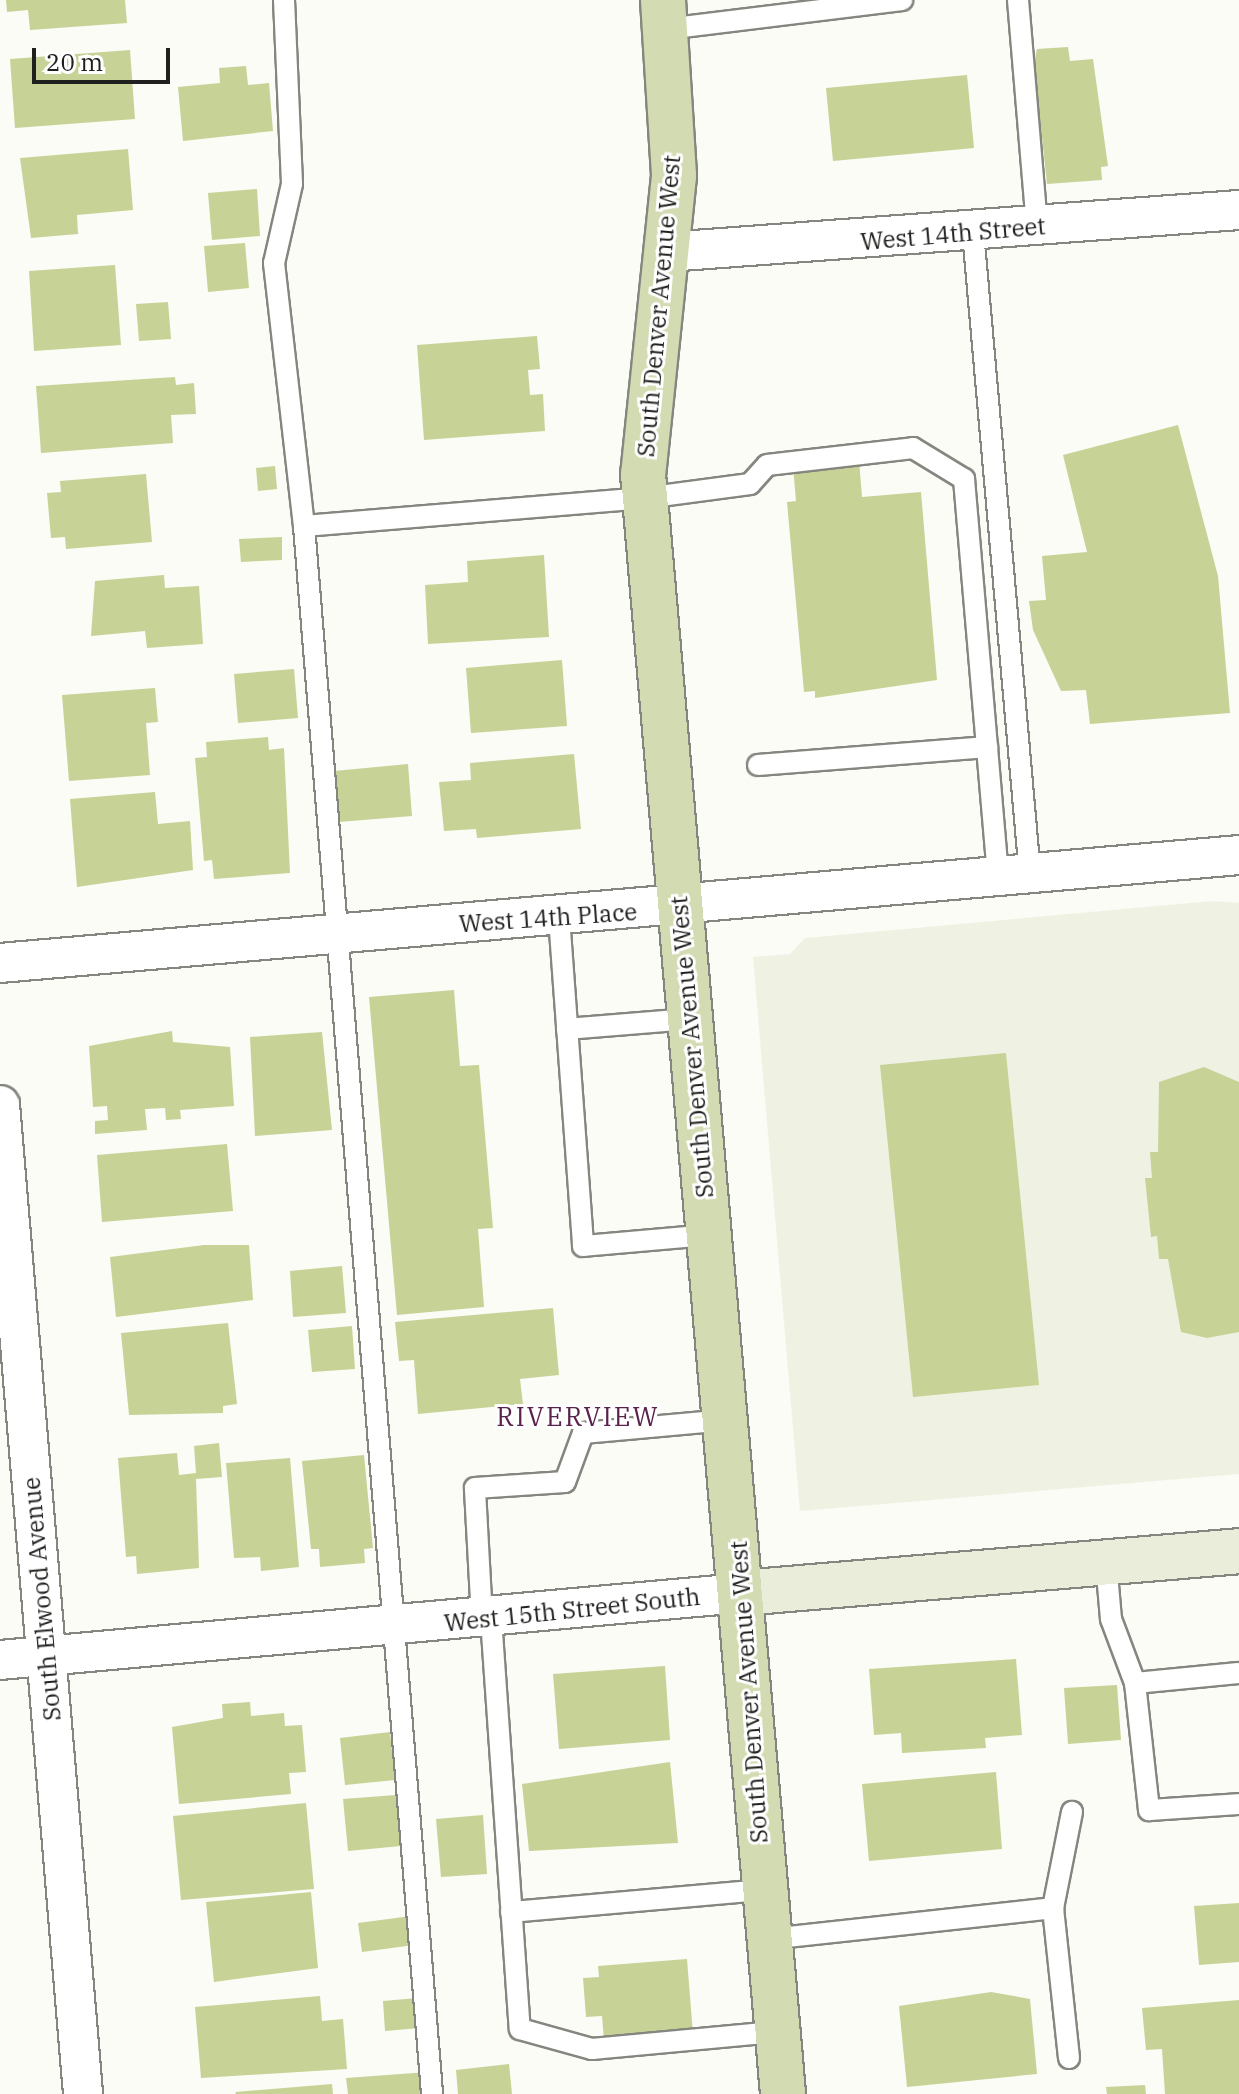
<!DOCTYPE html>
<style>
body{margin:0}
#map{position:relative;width:1239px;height:2094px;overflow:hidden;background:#fafcf5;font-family:"IBM Plex Serif",serif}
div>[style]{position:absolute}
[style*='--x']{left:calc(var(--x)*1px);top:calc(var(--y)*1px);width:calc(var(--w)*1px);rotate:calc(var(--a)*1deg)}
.built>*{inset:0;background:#eff2e3}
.building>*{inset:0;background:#c7d296}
.roads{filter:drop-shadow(2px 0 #85867f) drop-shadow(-2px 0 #85867f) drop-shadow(0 2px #85867f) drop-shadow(0 -2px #85867f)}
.lane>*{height:20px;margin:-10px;padding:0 10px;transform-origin:10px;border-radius:10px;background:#fff}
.street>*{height:38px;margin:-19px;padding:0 19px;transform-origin:19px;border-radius:19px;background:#fff}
.secondary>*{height:44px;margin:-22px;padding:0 22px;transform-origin:22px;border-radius:22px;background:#e9edd9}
.primary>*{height:44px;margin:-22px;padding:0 22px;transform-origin:22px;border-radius:22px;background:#d3dbb2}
span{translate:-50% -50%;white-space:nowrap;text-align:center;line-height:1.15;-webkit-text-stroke:6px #fff;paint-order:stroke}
.street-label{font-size:24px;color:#20201e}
.neighbourhood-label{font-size:26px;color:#5a234e;letter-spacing:2px}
.scale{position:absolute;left:32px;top:48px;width:138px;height:36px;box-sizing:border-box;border:4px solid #20201e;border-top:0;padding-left:10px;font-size:24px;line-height:28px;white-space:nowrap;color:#20201e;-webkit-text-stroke:6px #fff;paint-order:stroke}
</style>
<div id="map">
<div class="built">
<i style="clip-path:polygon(1212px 901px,1239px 903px,1239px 1474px,800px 1511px,753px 957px,790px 954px,805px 938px)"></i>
</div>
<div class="building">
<i style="clip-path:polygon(6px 0,125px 0,127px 23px,30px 30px,28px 10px,7px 12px)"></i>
<i style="clip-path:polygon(1068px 47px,1070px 61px,1093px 59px,1108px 166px,1101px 167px,1102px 180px,1047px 184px,1034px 63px,1037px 49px)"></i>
<i style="clip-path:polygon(130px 50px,135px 119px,15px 128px,10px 59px)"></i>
<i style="clip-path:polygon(246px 66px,248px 85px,269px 83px,273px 131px,183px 141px,178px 87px,220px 83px,219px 68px)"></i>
<i style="clip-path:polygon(967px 75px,974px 148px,833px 161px,826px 88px)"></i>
<i style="clip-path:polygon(128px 149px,133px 210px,77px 215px,78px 234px,31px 238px,20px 158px)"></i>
<i style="clip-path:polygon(257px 189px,260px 236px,212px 240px,208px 193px)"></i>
<i style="clip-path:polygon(245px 243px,249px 288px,208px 292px,204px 246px)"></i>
<i style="clip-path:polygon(115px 265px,121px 345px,34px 351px,29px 271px)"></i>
<i style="clip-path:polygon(168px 302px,171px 339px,139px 341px,136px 304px)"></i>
<i style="clip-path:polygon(537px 336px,540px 369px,528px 370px,530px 395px,543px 394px,545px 431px,424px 440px,417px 345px)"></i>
<i style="clip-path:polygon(175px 377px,176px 385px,194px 383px,196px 414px,171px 415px,173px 443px,41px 453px,36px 386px)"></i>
<i style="clip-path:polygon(1178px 425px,1218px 576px,1230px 713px,1090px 724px,1086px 690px,1061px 691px,1033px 630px,1029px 601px,1046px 600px,1042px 556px,1087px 552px,1063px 455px)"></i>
<i style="clip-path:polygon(859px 460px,862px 497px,921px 492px,937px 680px,815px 698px,815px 691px,804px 692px,787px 502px,796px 501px,793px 466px)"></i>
<i style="clip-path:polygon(275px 466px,277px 489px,258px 491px,256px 468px)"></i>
<i style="clip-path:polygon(146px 474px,152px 542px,66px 549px,65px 537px,51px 538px,47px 493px,61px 492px,60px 481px)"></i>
<i style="clip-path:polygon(282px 537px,282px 560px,241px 562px,239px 539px)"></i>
<i style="clip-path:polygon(544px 555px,549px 637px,428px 644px,425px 585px,468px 582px,467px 561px)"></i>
<i style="clip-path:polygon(164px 575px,165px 588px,199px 586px,203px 644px,147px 648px,145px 631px,91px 636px,95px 581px)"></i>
<i style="clip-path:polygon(562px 660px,567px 726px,471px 733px,466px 668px)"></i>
<i style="clip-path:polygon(294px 669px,298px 718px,238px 723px,234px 674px)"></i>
<i style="clip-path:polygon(155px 688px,158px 722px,146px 723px,150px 775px,69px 781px,62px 695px)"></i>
<i style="clip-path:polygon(268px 737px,269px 750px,284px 748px,290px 873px,214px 879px,212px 860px,204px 861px,195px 758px,207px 757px,206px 742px)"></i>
<i style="clip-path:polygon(574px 754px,581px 829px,477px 838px,476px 829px,444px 831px,439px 782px,471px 780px,470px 763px)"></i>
<i style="clip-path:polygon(408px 764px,412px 816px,339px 822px,334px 771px)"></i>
<i style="clip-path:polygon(155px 792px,158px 824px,190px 821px,193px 870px,77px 887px,70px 799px)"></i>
<i style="clip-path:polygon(454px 990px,460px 1066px,479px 1065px,493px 1228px,478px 1229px,484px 1307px,397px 1315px,369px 997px)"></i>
<i style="clip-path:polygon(172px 1031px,173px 1042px,230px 1047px,234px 1106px,180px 1110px,181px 1119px,166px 1120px,165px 1108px,145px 1109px,147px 1130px,95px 1134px,95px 1121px,108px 1120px,107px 1106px,93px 1107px,89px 1046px)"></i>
<i style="clip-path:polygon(322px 1032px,332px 1130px,255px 1136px,250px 1037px)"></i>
<i style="clip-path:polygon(1006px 1053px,1039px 1385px,913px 1397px,880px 1065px)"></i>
<i style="clip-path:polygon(1204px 1067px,1239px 1082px,1239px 1332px,1207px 1338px,1181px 1332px,1168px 1259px,1159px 1259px,1157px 1236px,1151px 1237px,1145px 1178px,1152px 1178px,1150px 1152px,1158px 1152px,1159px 1082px)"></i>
<i style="clip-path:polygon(227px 1144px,233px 1211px,102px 1222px,97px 1155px)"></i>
<i style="clip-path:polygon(204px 1245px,249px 1245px,253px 1300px,116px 1317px,110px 1257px)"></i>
<i style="clip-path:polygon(342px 1266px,346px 1313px,293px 1317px,290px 1271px)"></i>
<i style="clip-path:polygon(553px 1308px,559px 1375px,520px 1379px,523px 1404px,418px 1414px,414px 1360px,399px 1361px,395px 1322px)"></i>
<i style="clip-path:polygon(228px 1323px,237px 1404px,223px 1406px,223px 1413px,129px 1415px,121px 1333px)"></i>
<i style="clip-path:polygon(352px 1326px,355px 1369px,312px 1372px,308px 1330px)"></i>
<i style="clip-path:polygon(219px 1443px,222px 1477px,196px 1479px,199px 1568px,137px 1574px,136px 1556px,126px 1557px,118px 1458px,177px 1453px,179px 1475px,196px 1473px,194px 1446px)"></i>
<i style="clip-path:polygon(364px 1455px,373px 1548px,364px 1549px,365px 1563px,320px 1567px,319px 1549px,311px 1549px,302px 1461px)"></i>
<i style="clip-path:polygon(290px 1458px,299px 1567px,261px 1571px,260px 1557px,234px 1558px,226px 1463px)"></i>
<i style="clip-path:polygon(1016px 1659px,1022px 1735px,985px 1738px,986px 1748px,902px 1753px,901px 1733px,874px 1735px,869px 1669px)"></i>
<i style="clip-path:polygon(665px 1666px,670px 1740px,559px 1749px,553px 1674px)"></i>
<i style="clip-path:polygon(1117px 1685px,1121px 1740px,1068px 1744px,1064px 1688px)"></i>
<i style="clip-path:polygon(250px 1702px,251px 1716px,284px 1713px,285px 1726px,302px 1725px,306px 1772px,289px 1773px,291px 1794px,179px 1804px,172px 1727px,223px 1718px,222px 1704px)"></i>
<i style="clip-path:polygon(390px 1732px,395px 1780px,345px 1785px,340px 1738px)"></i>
<i style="clip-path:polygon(670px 1762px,678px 1843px,529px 1851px,522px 1784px)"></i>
<i style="clip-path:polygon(996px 1772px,1002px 1849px,869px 1861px,862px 1784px)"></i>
<i style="clip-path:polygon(396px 1795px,401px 1846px,348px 1851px,343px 1799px)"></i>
<i style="clip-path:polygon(306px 1803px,314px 1889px,181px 1900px,173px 1816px)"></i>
<i style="clip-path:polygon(483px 1815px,487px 1874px,441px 1877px,436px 1819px)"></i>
<i style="clip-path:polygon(311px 1892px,318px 1968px,214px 1982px,206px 1902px)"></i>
<i style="clip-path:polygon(1239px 1903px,1239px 1962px,1199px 1965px,1194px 1906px)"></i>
<i style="clip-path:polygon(411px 1916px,414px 1945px,362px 1952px,358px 1923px)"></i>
<i style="clip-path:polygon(687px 1959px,693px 2034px,604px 2040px,602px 2016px,586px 2017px,583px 1978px,599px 1977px,598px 1966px)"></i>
<i style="clip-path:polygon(991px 1992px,1030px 1999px,1037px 2074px,907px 2087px,899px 2006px)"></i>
<i style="clip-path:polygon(320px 1996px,322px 2021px,343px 2019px,347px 2069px,201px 2078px,195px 2007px)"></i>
<i style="clip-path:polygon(417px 1998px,420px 2028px,385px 2031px,383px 2001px)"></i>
<i style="clip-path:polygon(1239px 2000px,1239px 2094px,1165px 2094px,1162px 2049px,1146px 2050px,1142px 2008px)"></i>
<i style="clip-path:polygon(509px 2064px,512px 2094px,458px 2094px,456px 2070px)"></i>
<i style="clip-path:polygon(428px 2072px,429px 2094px,348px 2094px,346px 2078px)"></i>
<i style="clip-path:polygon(332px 2084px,333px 2094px,236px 2094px,235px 2092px)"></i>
<i style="clip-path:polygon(1145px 2085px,1146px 2094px,1107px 2094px,1106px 2087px)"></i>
</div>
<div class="roads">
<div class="lane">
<i style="--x:284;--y:0;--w:184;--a:87.5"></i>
<i style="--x:292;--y:184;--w:81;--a:102.8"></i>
<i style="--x:274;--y:263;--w:265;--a:83.5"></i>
<i style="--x:304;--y:526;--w:1573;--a:85.33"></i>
<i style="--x:1018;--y:0;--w:227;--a:85.2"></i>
<i style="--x:666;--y:29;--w:238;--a:-7"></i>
<i style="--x:973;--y:232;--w:646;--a:84.93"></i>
<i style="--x:304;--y:526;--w:342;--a:-4.7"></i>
<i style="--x:645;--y:498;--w:106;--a:-7.6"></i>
<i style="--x:750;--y:484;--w:25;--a:-48"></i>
<i style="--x:767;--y:465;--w:147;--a:-6.6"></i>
<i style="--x:913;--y:448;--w:60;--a:31.3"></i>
<i style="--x:964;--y:479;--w:400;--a:85.1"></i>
<i style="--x:758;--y:765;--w:230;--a:-4.5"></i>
<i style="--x:559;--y:917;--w:330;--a:85.8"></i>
<i style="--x:583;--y:1246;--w:126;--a:-5"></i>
<i style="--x:567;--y:1029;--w:122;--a:-4.7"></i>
<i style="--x:1106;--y:1562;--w:57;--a:85"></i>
<i style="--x:1111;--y:1619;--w:68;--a:69.4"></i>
<i style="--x:1135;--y:1683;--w:128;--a:83.7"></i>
<i style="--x:1149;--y:1810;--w:90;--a:-3.8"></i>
<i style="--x:491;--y:1618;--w:412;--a:86"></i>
<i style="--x:520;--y:2029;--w:75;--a:15.5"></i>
<i style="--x:592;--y:2049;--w:186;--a:-5.3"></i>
<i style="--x:482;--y:1619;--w:131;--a:-93.1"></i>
<i style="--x:475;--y:1488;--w:90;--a:-3.8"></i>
<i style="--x:565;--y:1482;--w:52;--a:-69.8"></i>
<i style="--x:583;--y:1433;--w:144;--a:-5.2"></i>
<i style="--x:1135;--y:1683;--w:104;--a:-5.5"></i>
<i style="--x:511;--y:1912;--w:255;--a:-5"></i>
<i style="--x:769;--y:1939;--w:286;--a:-6.2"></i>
<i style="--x:1069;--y:2058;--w:151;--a:-96.1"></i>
<i style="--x:1053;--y:1908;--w:98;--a:-78.8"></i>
</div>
<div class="street">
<i style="--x:667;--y:252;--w:574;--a:-4.2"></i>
<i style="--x:0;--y:963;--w:1244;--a:-4.98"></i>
<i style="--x:0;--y:1105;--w:992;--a:85.2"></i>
<i style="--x:0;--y:1660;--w:744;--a:-5.17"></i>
</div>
<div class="secondary">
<i style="--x:741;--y:1593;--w:500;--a:-4.8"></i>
</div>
<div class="primary">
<i style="--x:663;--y:0;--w:176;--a:86.4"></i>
<i style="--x:674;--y:176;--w:300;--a:95.9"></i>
<i style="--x:643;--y:474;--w:1626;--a:85.06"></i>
</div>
</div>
<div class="street-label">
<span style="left:953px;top:234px;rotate:-5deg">West 14th Street</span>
<span style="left:659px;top:306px;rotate:-85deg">South Denver Avenue West</span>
<span style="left:548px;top:918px;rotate:-4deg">West 14th Place</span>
<span style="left:692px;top:1047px;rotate:-95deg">South Denver Avenue West</span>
<span style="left:42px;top:1599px;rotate:-95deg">South Elwood Avenue</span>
<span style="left:572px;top:1610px;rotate:-6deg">West 15th Street South</span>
<span style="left:749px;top:1692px;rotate:-94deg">South Denver Avenue West</span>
</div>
<div class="neighbourhood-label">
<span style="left:578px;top:1417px">RIVERVIEW</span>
</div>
<div class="scale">20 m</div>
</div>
